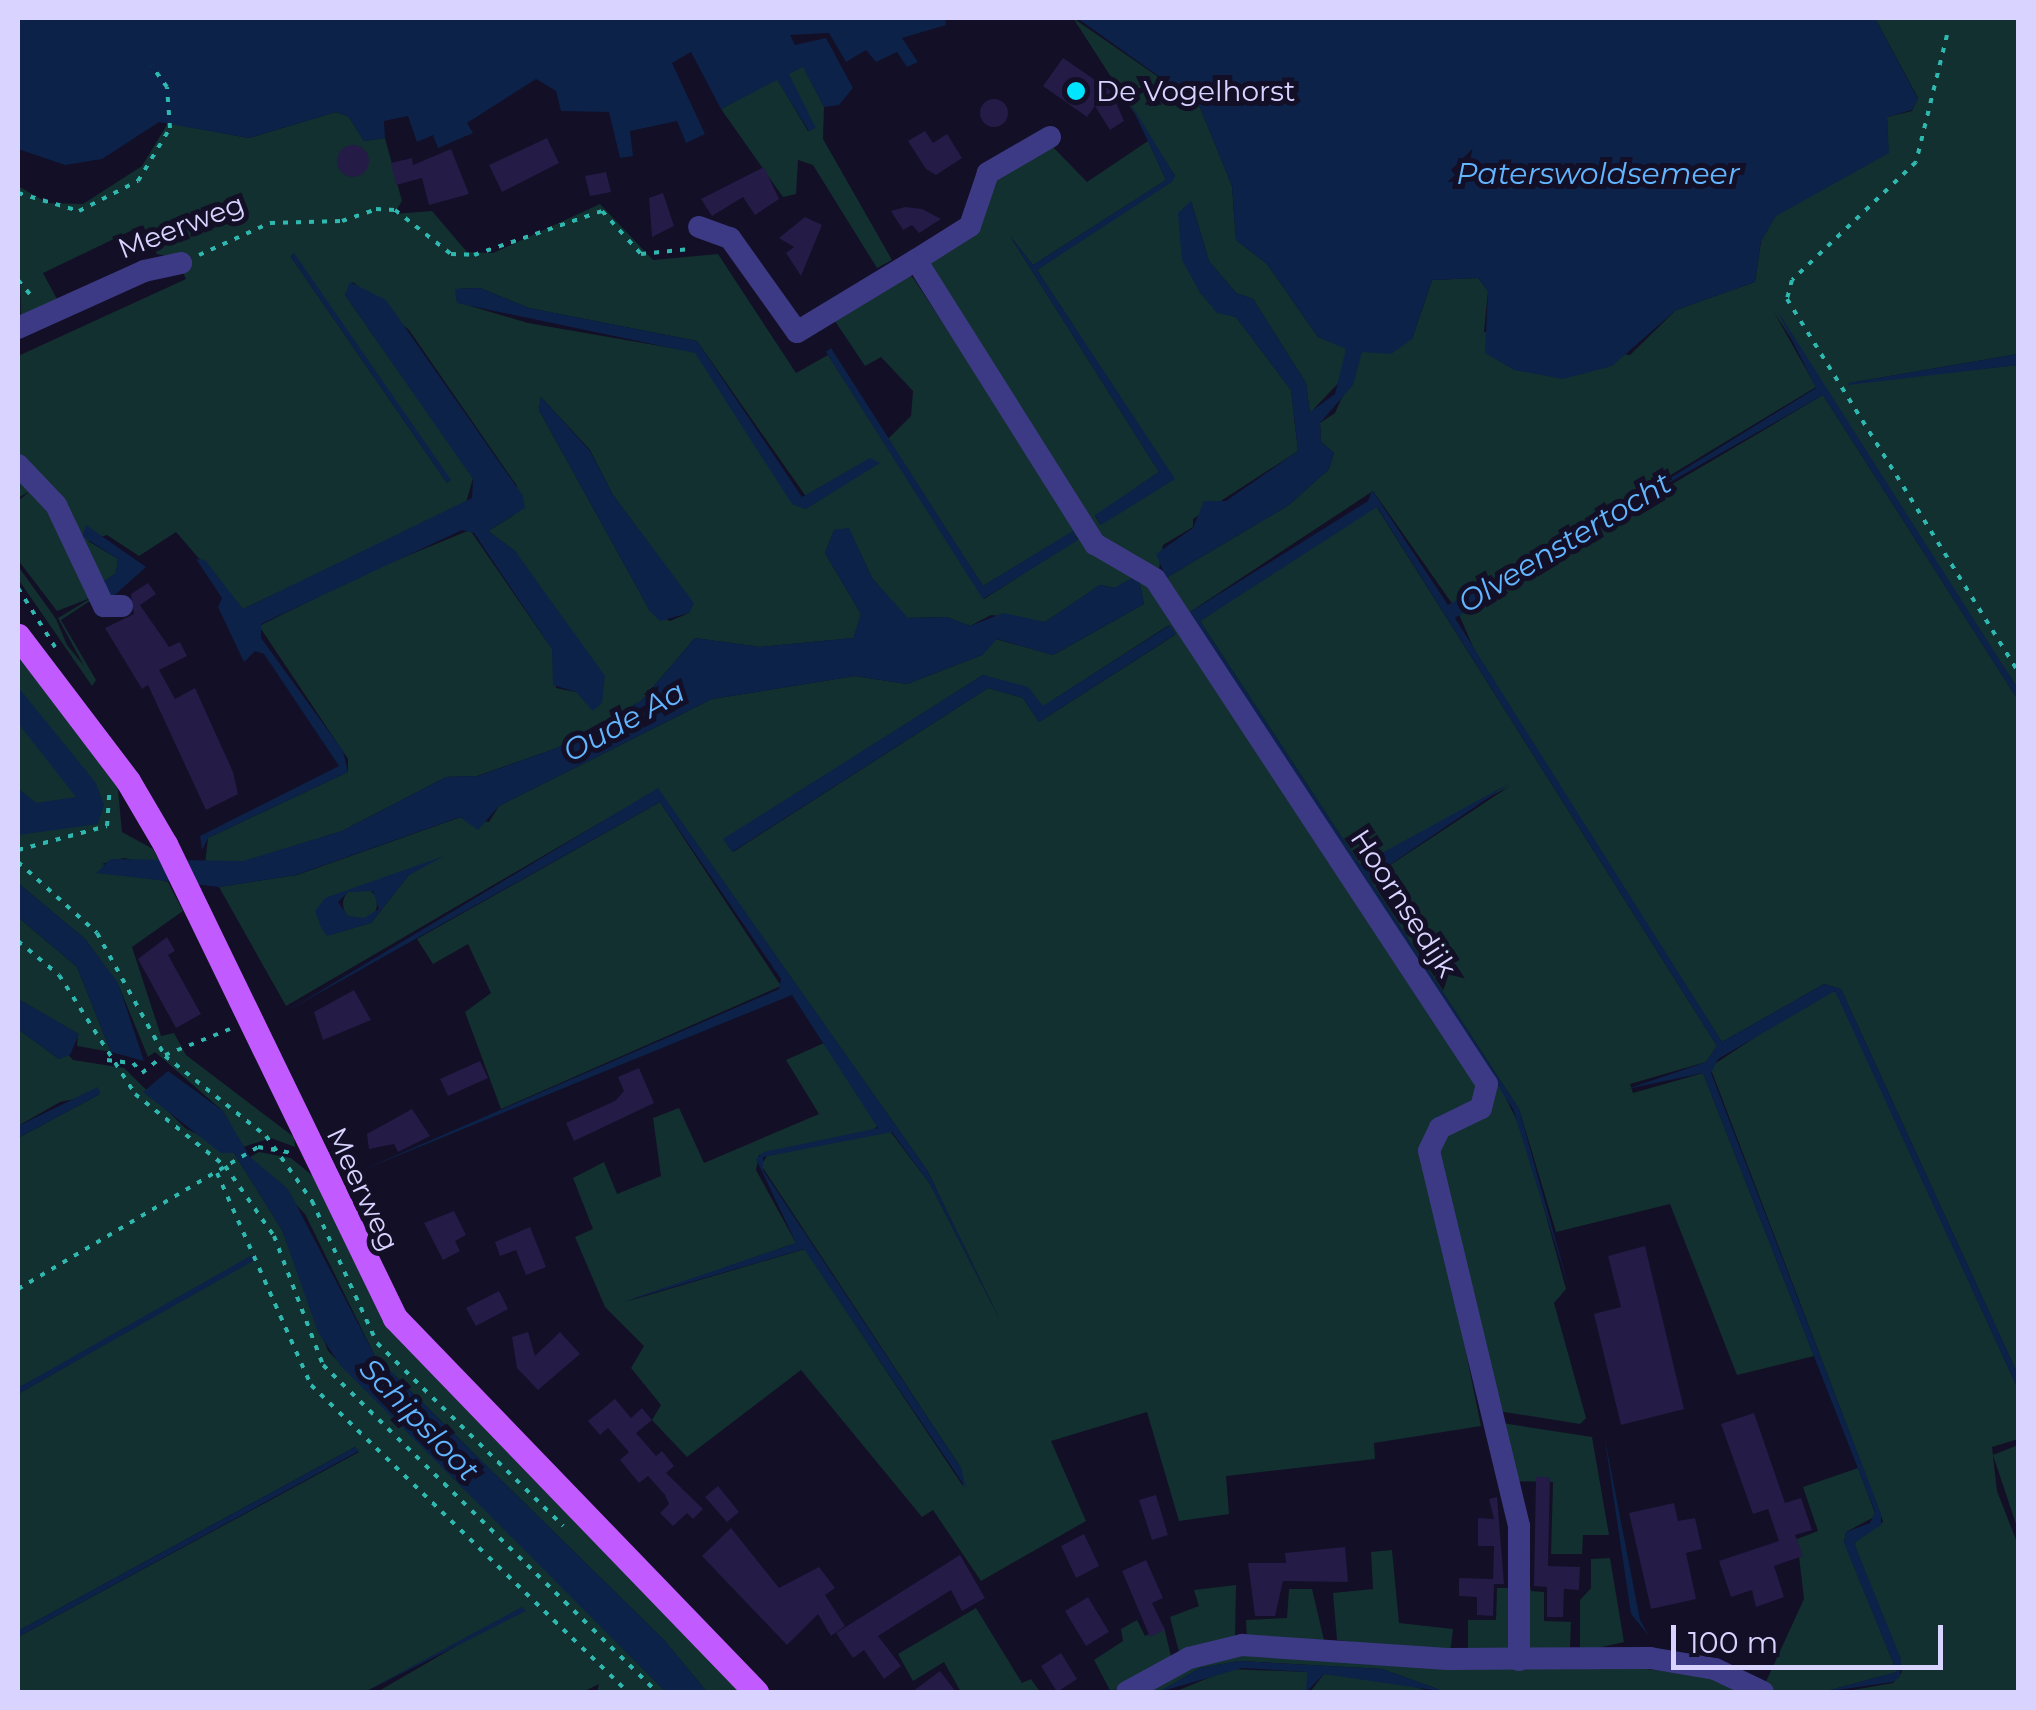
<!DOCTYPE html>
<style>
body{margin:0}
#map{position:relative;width:2036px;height:1710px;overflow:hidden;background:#130f26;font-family:Montserrat,sans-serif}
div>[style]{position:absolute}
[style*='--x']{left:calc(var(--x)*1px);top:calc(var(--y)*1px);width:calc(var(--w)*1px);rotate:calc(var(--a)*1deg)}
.green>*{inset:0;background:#12302f}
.round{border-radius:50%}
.water>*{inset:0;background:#0c2248}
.stream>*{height:5px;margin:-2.5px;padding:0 2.5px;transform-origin:2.5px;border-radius:2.5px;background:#0c2248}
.building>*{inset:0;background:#241b47}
.path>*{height:4px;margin-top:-2px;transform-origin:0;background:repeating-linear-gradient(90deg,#2fb8b0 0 5px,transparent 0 13px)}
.minor>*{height:22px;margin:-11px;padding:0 11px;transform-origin:11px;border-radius:11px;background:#3d3a85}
.major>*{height:25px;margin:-12.5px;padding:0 12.5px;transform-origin:12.5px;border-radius:12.5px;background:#c25bff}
.dots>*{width:28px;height:28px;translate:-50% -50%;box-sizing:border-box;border:5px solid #130f26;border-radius:50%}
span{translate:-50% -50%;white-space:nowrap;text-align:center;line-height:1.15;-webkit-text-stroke:10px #130f26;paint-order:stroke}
.poi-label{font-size:28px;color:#d9d4ff}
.left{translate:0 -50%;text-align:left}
.street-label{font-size:28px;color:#d9d4ff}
.water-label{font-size:30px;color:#62b6ff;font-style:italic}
.frame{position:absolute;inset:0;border:20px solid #d9d4ff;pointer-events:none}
.scale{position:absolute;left:1671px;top:1625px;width:272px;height:45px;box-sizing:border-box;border:5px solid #d9d4ff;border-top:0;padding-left:12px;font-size:30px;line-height:35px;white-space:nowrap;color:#d9d4ff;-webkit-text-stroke:8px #130f26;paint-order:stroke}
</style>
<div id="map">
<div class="green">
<i style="clip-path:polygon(1073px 18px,1199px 105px,1232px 186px,1236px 240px,1267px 264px,1318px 337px,1346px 348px,1345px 376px,1310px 413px,1306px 383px,1253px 299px,1236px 293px,1209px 261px,1191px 201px,1199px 291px,1217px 312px,1236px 317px,1291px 390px,1298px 451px,1193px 519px,1193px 527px,1163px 545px,1159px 569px,1103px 544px,924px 266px,1000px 176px,1053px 147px,1087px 182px,1148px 141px,1166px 180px,1033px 265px,1010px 236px,1159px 472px,1095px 516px,1100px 524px,1174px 479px,1037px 270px,1175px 176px)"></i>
<i style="clip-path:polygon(1875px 18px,2018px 18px,2018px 354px,1849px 383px,2018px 365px,2018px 689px,1774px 312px,1816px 387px,1585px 527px,1591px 532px,1823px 395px,2018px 700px,2018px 1375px,1841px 989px,1824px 984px,1722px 1042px,1479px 661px,1458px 612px,1373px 491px,1187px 614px,1166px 578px,1289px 505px,1329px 469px,1334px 453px,1321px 442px,1320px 423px,1335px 413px,1362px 352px,1412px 339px,1432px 280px,1478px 278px,1488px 291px,1484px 332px,1630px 355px,1676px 310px,1755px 282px,1761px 241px,1776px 215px,1888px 153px,1887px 117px,1912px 111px,1918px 98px)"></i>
<i style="clip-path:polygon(803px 66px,824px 107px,823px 139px,892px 260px,877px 268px,813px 165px,798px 160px,796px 194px,783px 197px,721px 109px,777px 79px,808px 131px,815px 128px,788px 74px)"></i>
<i style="clip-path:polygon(evenodd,336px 112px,349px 117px,364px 141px,385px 138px,402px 201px,394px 214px,432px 211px,467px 252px,493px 253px,600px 204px,653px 260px,718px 254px,796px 373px,828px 355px,984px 599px,1078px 539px,1072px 532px,983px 586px,893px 447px,888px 439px,911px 416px,913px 391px,881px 357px,865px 366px,833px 318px,905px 270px,914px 279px,1089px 547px,1141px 572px,1487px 1094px,1435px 1128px,1437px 1210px,1481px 1426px,1374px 1443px,1375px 1459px,1226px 1476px,1229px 1514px,1179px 1521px,1147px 1412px,1051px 1441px,1086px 1521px,981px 1581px,933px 1510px,922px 1517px,801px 1370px,687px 1457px,652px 1420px,661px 1405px,631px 1368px,644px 1346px,605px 1307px,575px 1237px,593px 1229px,573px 1178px,604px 1162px,617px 1194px,661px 1176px,653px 1118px,679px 1108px,704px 1163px,819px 1114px,786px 1060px,824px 1043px,879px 1125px,866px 1135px,759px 1155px,756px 1170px,796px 1243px,625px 1302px,805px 1249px,963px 1486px,961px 1468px,761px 1165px,767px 1156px,890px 1131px,930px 1184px,999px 1318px,927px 1170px,658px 789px,286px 1006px,219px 887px,297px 875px,461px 817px,489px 822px,499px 806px,712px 699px,855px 676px,907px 684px,982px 655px,996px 639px,1053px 655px,1144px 604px,1138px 575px,1115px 588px,1100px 585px,1045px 622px,991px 615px,970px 626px,947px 617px,907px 618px,872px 578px,849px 529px,834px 530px,825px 553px,861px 614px,854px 638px,760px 647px,695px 638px,641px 701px,557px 748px,477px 776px,446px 777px,342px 831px,243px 862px,205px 864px,208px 838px,348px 772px,348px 759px,259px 626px,375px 569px,470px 530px,552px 649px,556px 688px,576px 692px,545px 603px,515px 551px,488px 531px,514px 515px,517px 486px,409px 330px,353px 282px,345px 295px,473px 478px,466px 503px,243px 609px,176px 532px,139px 556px,107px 535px,88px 541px,118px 559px,116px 573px,97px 586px,18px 460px,18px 356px,186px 279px,176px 258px,157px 254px,143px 225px,43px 273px,58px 301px,21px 318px,18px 186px,48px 203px,83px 204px,142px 166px,168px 123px,249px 138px,336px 112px,292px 254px,450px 480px,447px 483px,291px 257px,292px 254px,336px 112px,480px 288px,529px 308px,697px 341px,807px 498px,806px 509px,793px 504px,695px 352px,528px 323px,457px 302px,456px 289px,480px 288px,336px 112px,541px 397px,590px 450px,613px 495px,693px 603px,689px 613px,670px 621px,650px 611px,539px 410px,541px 397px,336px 112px,1169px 625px,1175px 635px,1039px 722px,1023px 698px,988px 688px,733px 852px,724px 839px,983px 675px,1042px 707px,1169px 625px,336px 112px,432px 861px,409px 875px,371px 923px,336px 933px,325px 899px,432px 861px)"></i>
<i style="clip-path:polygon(18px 471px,27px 477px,96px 597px,61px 620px,96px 680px,92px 686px,18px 579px,18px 566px,56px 619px,67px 645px,84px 666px,58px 618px,93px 597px,57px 611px,18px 560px,18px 501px,30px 491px,18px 498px)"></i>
<i style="clip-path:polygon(1376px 506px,1717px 1046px,1706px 1062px,1630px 1084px,1633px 1093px,1703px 1073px,1814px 1356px,1737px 1375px,1670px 1204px,1556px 1232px,1519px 1109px,1369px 879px,1510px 786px,1360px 865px,1200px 621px)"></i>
<i style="clip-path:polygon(18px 650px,117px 780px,122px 832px,153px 849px,162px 866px,124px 858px,102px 864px,168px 882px,183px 911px,132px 947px,161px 1036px,174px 1033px,186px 1055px,294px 1137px,295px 1147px,271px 1138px,243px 1147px,223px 1111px,155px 1052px,148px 1057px,118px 984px,85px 939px,18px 883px)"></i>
<i style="clip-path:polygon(660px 802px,781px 986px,501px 1109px,465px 1012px,491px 993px,468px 944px,433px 964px,417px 939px)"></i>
<i class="round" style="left:343px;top:887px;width:34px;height:34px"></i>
<i style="clip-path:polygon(18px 917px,77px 967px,111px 1052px,77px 1046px,78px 1034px,18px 999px)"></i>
<i style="clip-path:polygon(1825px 991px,1836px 992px,2018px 1389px,2018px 1439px,1992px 1447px,1997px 1491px,2018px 1545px,2018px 1692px,1841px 1692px,1893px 1683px,1902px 1672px,1854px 1543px,1883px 1522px,1881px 1515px,1710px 1067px)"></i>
<i style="clip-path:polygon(18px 1029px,59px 1059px,65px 1051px,73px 1060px,124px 1068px,185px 1128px,234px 1153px,282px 1230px,328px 1351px,666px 1692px,597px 1692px,599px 1684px,583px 1692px,377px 1692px,525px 1606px,365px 1692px,18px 1692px,18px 1637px,359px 1452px,355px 1447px,18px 1631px,18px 1394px,255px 1258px,18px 1388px,18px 1138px,100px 1094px,60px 1102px,18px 1126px)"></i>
<i style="clip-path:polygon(1499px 1084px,1524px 1135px,1566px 1289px,1554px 1303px,1586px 1418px,1580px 1424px,1492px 1410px,1438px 1165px,1440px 1135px)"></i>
<i style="clip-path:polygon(259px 1152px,291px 1158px,319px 1181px,372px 1292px,749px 1692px,707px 1692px,665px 1641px,375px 1356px,305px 1214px,250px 1157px)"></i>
<i style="clip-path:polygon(1496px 1422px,1592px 1437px,1609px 1535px,1583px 1535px,1582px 1554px,1551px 1554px,1553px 1482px,1508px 1481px)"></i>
<i style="clip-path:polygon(2018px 1445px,2018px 1530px,1993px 1455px)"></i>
<i style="clip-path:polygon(1858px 1468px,1876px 1516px,1846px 1532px,1844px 1542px,1897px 1672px,1823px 1692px,1769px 1692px,1764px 1686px,1804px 1599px,1797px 1539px,1818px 1531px,1803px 1487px)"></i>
<i style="clip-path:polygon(1392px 1550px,1399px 1623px,1453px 1629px,1450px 1654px,1337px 1640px,1333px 1593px,1373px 1589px,1371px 1552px)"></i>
<i style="clip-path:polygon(1610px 1558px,1624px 1642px,1580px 1652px,1580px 1600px,1591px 1588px,1591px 1559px)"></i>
<i style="clip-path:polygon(1526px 1564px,1531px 1591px,1544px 1592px,1544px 1621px,1571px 1622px,1570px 1648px,1530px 1654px)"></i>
<i style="clip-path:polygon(1236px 1585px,1235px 1640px,1179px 1652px,1170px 1617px,1199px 1606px,1194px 1590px)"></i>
<i style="clip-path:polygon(1497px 1588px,1511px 1588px,1511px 1650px,1468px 1648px,1468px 1620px,1496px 1620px)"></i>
<i style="clip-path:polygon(1289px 1589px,1312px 1589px,1324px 1640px,1247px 1638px,1246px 1620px,1287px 1618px)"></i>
<i style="clip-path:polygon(976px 1608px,1022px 1683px,1031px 1679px,1040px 1692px,961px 1692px,944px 1662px,913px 1681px,898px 1654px)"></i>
<i style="clip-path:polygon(1137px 1620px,1145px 1636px,1164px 1627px,1171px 1656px,1111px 1692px,1094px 1660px,1123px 1641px,1121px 1629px)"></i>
<i style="clip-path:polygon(1232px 1652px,1623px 1666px,1717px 1678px,1751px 1692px,1446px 1692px,1382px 1669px,1239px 1661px,1200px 1668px,1159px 1692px,1137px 1692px)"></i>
<i style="clip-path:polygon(1230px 1669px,1307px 1672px,1311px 1676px,1306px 1692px,1174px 1692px)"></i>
<i style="clip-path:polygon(1324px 1674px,1387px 1679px,1432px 1692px,1310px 1692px)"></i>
</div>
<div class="water">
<i style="clip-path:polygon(18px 18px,945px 18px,946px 25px,902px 38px,918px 62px,907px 67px,897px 52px,876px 62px,866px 50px,846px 62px,829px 33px,790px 35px,795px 45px,826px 38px,853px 88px,839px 105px,824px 107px,803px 67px,789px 74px,816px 128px,809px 131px,777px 80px,721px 109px,691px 52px,672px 63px,705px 134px,686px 143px,677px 121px,630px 131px,633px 156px,620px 158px,609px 112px,561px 111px,556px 91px,536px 79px,467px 123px,473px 133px,438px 148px,433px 135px,417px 142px,408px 116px,384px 121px,385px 138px,364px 141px,349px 117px,336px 112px,249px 138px,159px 122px,102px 159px,65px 165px,18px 149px)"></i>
<i style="clip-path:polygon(1077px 18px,1875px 18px,1918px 99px,1912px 110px,1887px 117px,1889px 153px,1776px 216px,1761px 241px,1755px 282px,1676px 310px,1612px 366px,1563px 379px,1514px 370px,1485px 353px,1488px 291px,1478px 278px,1432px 280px,1412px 339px,1391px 354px,1362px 352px,1353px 385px,1320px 423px,1321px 442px,1334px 453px,1329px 469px,1289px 505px,1166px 578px,1156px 554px,1193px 528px,1204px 501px,1226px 501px,1298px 451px,1291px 390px,1236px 317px,1217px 313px,1199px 291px,1182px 260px,1178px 213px,1191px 201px,1209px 261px,1236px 293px,1253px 299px,1306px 383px,1310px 412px,1335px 394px,1346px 349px,1318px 337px,1267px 264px,1236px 240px,1232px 186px,1199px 105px)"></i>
<i style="clip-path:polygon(1129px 101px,1175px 176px,1172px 182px,1037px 270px,1175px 479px,1101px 525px,1095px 515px,1159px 472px,1010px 236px,1033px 265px,1166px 180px)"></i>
<i style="clip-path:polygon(294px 253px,451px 480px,447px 483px,291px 257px)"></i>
<i style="clip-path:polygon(350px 282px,386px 300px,523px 496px,525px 508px,488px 531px,515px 551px,605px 676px,602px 703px,593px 711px,576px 692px,553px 685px,552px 649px,474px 533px,462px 530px,261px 624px,261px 638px,343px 751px,348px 772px,208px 838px,202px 850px,200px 836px,339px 766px,264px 654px,255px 651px,244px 662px,218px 607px,222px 598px,196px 559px,205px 560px,243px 609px,472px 498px,473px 479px,345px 295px)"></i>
<i style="clip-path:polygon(480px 288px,529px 308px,697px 341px,802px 497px,870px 458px,880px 463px,806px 509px,792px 504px,695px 353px,457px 303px,455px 289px)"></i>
<i style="clip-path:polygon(1777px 310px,2018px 689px,2018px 700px,1823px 395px,1586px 530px,1816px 388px)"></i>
<i style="clip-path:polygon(831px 348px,983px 586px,1073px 531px,1078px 540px,983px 599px,826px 352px)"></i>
<i style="clip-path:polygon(2018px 354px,2018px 365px,1848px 385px,1849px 383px)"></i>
<i style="clip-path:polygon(541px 397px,590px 451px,613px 495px,694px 603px,689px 613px,660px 621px,650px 611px,539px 410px)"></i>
<i style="clip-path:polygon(1372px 490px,1448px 605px,1571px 536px,1572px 544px,1455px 618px,1722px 1042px,1824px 984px,1841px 989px,2018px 1375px,2018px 1389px,1835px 991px,1718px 1059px,1711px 1073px,1881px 1514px,1881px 1525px,1854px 1543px,1901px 1659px,1900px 1677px,1893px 1682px,1823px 1692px,1897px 1672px,1844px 1543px,1846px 1532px,1870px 1523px,1875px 1512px,1703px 1073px,1627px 1089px,1706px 1062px,1717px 1046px,1377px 507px,1200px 621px,1360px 865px,1510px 783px,1369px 879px,1519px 1109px,1569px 1288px,1513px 1109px,1187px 614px,1368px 501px)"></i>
<i style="clip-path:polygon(86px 525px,146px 567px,108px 601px,97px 586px,116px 573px,118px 559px,82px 536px)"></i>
<i style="clip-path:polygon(849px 528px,872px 578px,908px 618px,947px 617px,970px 626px,1003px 613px,1045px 622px,1100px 585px,1114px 588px,1138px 575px,1144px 604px,1053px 655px,997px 639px,982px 655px,907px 684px,855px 676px,712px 699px,499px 806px,478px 830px,460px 817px,296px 875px,219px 887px,96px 873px,111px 859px,243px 861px,342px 831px,446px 777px,478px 776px,557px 748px,641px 701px,695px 638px,760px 647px,853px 638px,861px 614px,825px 553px,834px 530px)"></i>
<i style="clip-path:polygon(1170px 625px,1176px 634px,1039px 722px,1023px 698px,988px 688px,732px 852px,723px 839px,983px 675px,1028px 687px,1043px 706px)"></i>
<i style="clip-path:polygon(18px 687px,96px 783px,104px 805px,98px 824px,18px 835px,18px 788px,36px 803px,76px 797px,18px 723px)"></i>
<i style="clip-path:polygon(658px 788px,927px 1170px,999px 1318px,930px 1184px,892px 1132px,763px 1157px,763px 1170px,961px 1468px,966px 1488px,804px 1249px,622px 1302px,796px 1243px,756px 1159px,764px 1152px,878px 1128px,792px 995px,360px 1171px,779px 989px,781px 979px,660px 802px,287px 1011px)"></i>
<i style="clip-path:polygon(evenodd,444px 856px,409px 875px,371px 923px,327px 936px,321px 927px,315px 911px,325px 898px,444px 856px,373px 891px,379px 909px,364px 918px,348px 916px,338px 902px,348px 892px,373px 891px)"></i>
<i style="clip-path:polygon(18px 883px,85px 939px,118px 983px,144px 1061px,111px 1052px,77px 967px,18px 917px)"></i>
<i style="clip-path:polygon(18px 999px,79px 1034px,70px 1055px,59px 1059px,18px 1029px)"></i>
<i style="clip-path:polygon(168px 1071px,223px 1111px,250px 1157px,288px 1189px,375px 1356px,665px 1641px,707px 1692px,666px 1692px,341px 1366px,318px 1332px,282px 1230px,234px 1153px,221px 1153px,143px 1092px)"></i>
<i style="clip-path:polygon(98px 1087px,100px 1094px,18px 1138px,18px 1126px)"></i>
<i style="clip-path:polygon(252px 1255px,255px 1260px,18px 1394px,18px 1388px)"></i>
<i style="clip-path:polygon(1604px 1434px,1640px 1620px,1649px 1636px,1631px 1614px)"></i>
<i style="clip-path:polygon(355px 1447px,359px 1451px,18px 1637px,18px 1631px)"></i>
<i style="clip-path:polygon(522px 1607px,526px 1611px,365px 1692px)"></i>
<i style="clip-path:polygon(1239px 1661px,1382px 1669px,1446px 1692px,1324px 1674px,1306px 1692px,1307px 1672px,1242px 1668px,1159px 1692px,1200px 1668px)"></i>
</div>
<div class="stream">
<i style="--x:1570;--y:540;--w:24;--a:-36"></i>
</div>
<div class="building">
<i style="clip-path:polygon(1063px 58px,1111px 91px,1124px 121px,1110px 130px,1095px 106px,1087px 117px,1043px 86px)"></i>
<i class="round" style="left:980px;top:99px;width:28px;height:28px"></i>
<i style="clip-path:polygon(925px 131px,933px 143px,947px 134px,962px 158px,936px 175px,926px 169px,908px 141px)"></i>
<i style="clip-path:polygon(547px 138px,559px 163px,502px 192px,489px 165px)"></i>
<i class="round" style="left:337px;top:145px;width:32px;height:32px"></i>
<i style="clip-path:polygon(451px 149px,469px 194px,429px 205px,422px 178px,396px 185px,391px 163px,412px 158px,413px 165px)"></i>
<i style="clip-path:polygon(764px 167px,779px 199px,755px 215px,743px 197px,712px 216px,701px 199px)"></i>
<i style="clip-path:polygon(606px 172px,611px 192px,590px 196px,585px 176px)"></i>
<i style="clip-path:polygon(663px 193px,674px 226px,652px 237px,649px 198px)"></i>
<i style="clip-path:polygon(905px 207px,922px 209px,941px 219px,919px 233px,912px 225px,903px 230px,891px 211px)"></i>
<i style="clip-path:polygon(805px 217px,822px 225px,801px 276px,786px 253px,794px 247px,779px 238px)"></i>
<i style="clip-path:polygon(148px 583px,156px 594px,140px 605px,169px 647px,180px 642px,187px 656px,159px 670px,175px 699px,195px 688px,233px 772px,238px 794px,206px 810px,148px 685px,142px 689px,105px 628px,134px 614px,131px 594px)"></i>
<i style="clip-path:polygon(167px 937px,175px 951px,168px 955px,201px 1014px,176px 1028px,138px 959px)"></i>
<i style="clip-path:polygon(354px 990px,371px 1020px,323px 1040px,314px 1012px)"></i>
<i style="clip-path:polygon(480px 1061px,488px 1078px,448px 1096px,440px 1079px)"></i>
<i style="clip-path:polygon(639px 1068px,654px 1103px,574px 1141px,566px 1123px,615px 1101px,624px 1091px,618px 1077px)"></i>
<i style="clip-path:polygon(412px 1109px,430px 1136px,398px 1152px,394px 1144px,369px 1149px,367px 1134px)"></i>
<i style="clip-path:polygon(454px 1211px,466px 1235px,455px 1241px,460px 1251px,443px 1260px,424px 1223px)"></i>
<i style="clip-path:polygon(530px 1227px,546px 1267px,526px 1275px,516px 1250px,500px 1256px,495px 1242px)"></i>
<i style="clip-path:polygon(1645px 1246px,1684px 1409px,1621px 1425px,1594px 1314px,1621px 1307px,1608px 1256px)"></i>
<i style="clip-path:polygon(499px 1291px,508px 1309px,476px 1326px,466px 1308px)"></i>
<i style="clip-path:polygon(528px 1332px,535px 1356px,560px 1332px,580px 1354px,538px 1390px,517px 1368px,512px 1337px)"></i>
<i style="clip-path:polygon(615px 1399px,631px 1418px,642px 1408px,652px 1420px,636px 1433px,656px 1456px,662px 1451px,674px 1466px,666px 1473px,703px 1509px,693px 1519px,687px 1513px,673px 1526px,660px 1513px,669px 1504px,665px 1495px,648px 1476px,639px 1483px,620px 1460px,629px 1452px,608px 1428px,600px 1435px,588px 1421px)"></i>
<i style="clip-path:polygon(1754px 1413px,1785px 1503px,1801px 1498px,1812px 1530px,1795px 1535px,1803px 1556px,1774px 1566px,1784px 1597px,1756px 1607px,1752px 1590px,1731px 1597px,1719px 1561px,1779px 1541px,1768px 1509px,1753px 1514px,1721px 1424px)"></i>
<i style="clip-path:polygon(1536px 1477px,1550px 1477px,1548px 1566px,1580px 1567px,1579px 1590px,1564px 1589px,1563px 1617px,1547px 1617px,1547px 1587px,1534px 1586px)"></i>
<i style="clip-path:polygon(718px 1486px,739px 1512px,727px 1522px,705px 1497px)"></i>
<i style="clip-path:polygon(1156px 1495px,1168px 1535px,1152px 1540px,1139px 1500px)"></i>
<i style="clip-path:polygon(1497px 1497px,1504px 1584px,1494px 1584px,1493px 1616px,1477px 1615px,1477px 1597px,1459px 1596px,1459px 1578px,1493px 1579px,1494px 1546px,1478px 1546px,1478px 1518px,1494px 1519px,1489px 1499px)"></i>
<i style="clip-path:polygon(1674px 1503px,1678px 1521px,1695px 1518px,1702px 1549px,1686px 1553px,1696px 1599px,1651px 1609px,1629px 1513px)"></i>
<i style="clip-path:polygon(731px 1528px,779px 1588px,819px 1567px,835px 1588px,825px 1595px,845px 1626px,831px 1636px,818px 1614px,787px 1645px,702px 1556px)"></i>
<i style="clip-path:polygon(1084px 1534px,1099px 1566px,1076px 1578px,1061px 1546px)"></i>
<i style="clip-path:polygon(1345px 1547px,1348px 1582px,1283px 1581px,1275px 1616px,1255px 1616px,1248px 1563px,1286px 1563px,1285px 1553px)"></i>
<i style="clip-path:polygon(960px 1555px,985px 1598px,962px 1611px,951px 1590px,878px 1636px,901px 1666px,884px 1679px,864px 1650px,853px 1658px,836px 1633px)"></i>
<i style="clip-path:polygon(1146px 1560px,1163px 1598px,1152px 1603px,1165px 1630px,1150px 1637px,1122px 1571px)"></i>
<i style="clip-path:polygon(1088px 1597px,1109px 1632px,1086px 1646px,1065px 1611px)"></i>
<i style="clip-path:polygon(1061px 1653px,1077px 1679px,1057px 1692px,1041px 1666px)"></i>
<i style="clip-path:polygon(940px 1671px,956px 1692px,912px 1692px)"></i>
</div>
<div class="path">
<i style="--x:1947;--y:35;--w:131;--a:103.7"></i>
<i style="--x:1916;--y:162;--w:171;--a:136.4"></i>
<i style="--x:1792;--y:280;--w:20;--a:105"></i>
<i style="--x:1787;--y:299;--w:438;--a:58.2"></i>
<i style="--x:18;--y:193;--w:64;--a:16.4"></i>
<i style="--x:79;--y:211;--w:66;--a:-27"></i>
<i style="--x:138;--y:181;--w:62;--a:-58.9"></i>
<i style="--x:170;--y:128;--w:41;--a:-94.2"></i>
<i style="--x:167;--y:87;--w:26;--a:-126"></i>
<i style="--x:199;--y:255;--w:78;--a:-24.3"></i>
<i style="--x:270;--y:223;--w:72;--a:-1.6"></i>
<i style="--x:342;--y:221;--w:36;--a:-19"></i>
<i style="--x:376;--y:209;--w:19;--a:3"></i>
<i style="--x:395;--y:210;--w:71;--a:38.2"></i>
<i style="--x:451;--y:254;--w:23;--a:2"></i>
<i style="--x:474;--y:255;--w:135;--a:-19"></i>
<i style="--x:602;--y:211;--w:58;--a:47.8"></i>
<i style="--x:641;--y:254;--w:49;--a:-5.8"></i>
<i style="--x:18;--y:280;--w:25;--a:50"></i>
<i style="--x:18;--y:588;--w:70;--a:57.9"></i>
<i style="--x:18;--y:850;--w:92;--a:-15.1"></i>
<i style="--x:107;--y:826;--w:32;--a:-86"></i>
<i style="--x:18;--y:862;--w:106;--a:41.9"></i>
<i style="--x:97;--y:933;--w:141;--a:61.1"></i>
<i style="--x:165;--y:1056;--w:129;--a:38.4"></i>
<i style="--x:266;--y:1136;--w:80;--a:54.7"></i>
<i style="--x:312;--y:1201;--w:156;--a:65.4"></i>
<i style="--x:377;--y:1343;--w:261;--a:44.5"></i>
<i style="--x:18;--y:941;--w:53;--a:39.7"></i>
<i style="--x:59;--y:975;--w:141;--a:57.4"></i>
<i style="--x:135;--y:1094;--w:115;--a:38.7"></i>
<i style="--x:225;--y:1166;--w:85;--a:55"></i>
<i style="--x:274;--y:1236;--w:138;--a:69.2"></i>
<i style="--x:323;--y:1365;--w:467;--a:44.4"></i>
<i style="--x:165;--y:1055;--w:70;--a:-21.8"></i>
<i style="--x:107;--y:1060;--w:26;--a:7"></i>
<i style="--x:133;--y:1063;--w:13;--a:48"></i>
<i style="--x:142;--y:1073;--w:21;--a:-39"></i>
<i style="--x:217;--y:1173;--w:232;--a:66.1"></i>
<i style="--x:311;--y:1385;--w:441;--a:44.1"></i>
<i style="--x:18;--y:1289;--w:279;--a:-30.6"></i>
<i style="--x:258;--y:1147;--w:34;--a:10"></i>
</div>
<div class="minor">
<i style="--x:1050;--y:137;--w:72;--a:149.9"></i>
<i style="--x:988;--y:173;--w:56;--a:108.8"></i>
<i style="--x:970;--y:226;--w:64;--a:147.8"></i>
<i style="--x:916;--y:260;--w:336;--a:57.8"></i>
<i style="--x:1095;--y:544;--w:69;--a:30.3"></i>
<i style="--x:1155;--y:579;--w:604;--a:56.68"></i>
<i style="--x:1487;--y:1084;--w:25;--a:104"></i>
<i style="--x:1481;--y:1108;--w:46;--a:154"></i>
<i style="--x:1440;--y:1128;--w:25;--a:116"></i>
<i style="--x:1429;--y:1151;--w:386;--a:76.5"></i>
<i style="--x:1519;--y:1526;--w:134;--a:90"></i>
<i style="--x:699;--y:227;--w:33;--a:20"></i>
<i style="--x:730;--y:238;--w:115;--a:54.5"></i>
<i style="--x:797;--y:332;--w:139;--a:-31.2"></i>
<i style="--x:18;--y:328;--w:138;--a:-24.3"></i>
<i style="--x:144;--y:271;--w:38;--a:-12"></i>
<i style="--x:18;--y:465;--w:55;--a:46.5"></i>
<i style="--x:56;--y:505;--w:112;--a:64.6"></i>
<i style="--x:104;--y:606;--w:18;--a:0"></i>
<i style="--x:1127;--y:1692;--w:71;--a:-28.7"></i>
<i style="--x:1189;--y:1658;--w:55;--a:-13.8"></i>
<i style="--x:1242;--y:1645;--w:206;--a:3.9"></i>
<i style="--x:1448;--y:1659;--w:202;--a:-0.3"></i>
<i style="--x:1650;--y:1658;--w:66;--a:9.6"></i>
<i style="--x:1715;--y:1669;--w:53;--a:25.6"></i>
</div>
<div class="major">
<i style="--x:18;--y:636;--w:182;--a:52.8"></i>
<i style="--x:128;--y:781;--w:73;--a:59.6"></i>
<i style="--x:165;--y:844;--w:527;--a:64.12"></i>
<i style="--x:395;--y:1318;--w:520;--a:46.01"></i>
</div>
<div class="dots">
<i style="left:1076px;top:91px;background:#00e5ff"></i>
</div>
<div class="poi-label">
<span class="left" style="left:1096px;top:91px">De Vogelhorst</span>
</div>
<div class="street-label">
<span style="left:181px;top:226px;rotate:-21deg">Meerweg</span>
<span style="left:1404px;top:903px;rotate:57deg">Hoornsedijk</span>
<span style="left:363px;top:1189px;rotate:65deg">Meerweg</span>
</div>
<div class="water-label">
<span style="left:1598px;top:174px">Paterswoldsemeer</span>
<span style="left:1565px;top:543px;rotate:-31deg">Olveenstertocht</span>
<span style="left:624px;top:722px;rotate:-29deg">Oude Aa</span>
<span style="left:419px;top:1420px;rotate:46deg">Schipsloot</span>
</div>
<div class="frame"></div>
<div class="scale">100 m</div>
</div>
